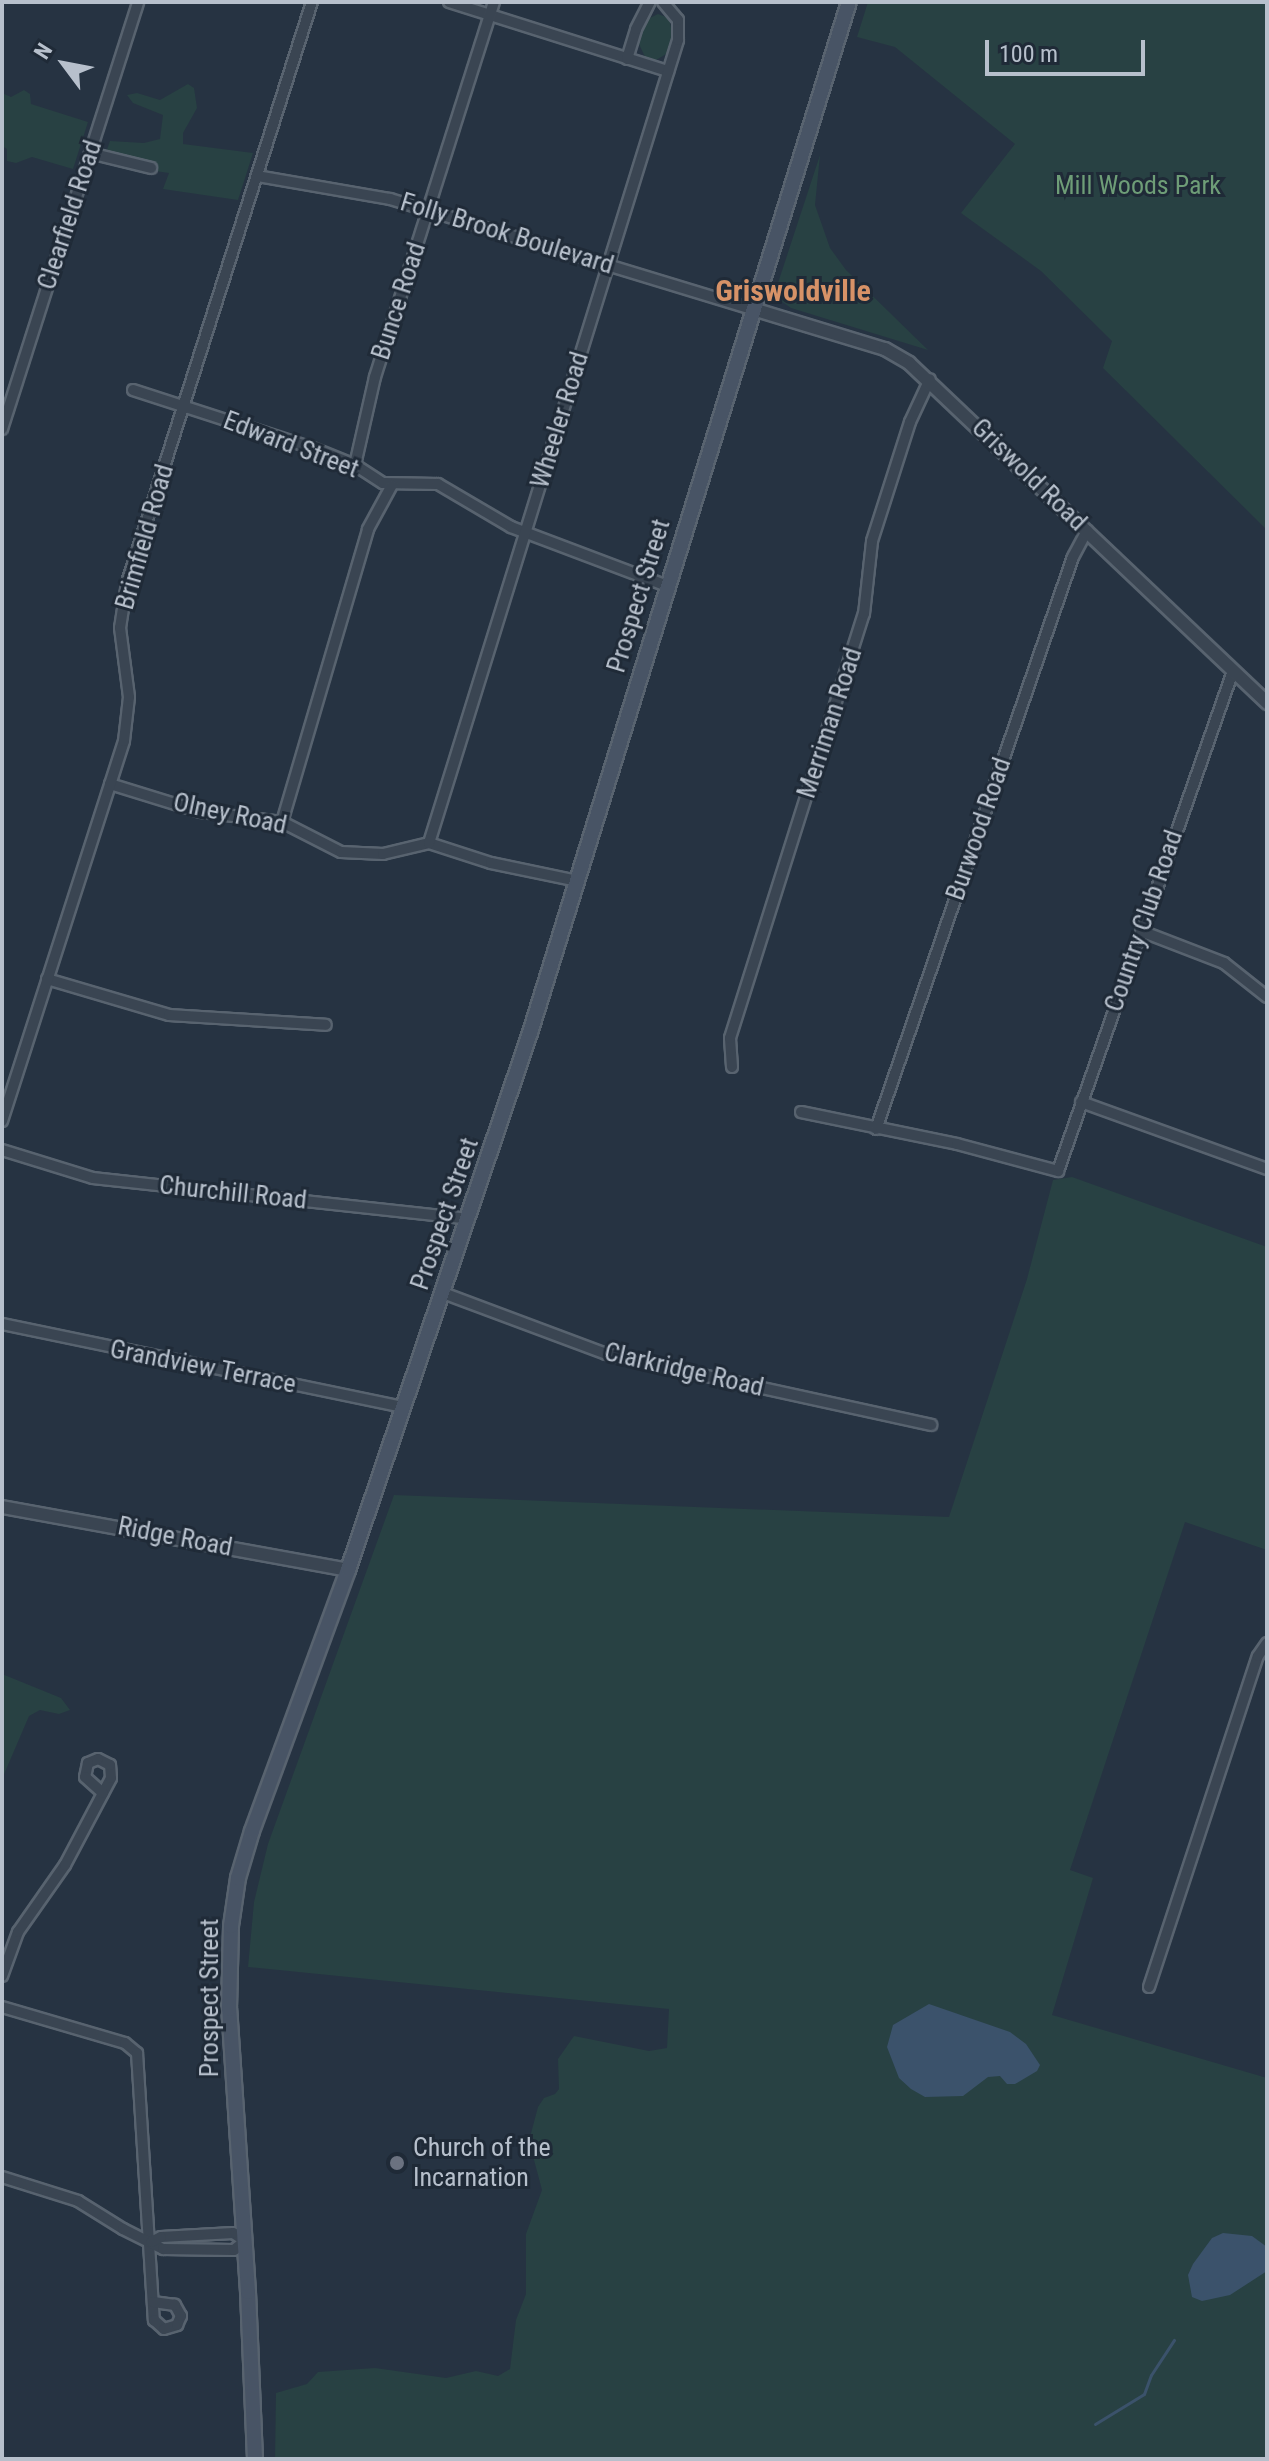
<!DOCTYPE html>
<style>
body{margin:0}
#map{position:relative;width:1269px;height:2461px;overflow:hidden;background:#263342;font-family:"Roboto Condensed",sans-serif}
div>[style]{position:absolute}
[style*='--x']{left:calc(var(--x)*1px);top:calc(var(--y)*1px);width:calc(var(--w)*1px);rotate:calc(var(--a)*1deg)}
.green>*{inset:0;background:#284143}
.water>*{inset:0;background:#3b526b}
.stream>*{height:3px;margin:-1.5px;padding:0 1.5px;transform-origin:1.5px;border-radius:1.5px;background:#3b526b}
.roads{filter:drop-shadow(2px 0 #58636f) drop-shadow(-2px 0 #58636f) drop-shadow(0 2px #58636f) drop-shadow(0 -2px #58636f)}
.minor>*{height:10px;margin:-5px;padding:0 5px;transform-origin:5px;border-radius:5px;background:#3a4552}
.tertiary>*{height:12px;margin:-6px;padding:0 6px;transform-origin:6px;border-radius:6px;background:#3a4552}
.secondary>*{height:14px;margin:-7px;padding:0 7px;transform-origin:7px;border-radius:7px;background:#485465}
.dots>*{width:22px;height:22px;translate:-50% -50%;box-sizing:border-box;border:4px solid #1f2a37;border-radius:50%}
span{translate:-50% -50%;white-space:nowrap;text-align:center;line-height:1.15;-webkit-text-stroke:6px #1f2a37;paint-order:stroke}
.park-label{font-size:26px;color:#6e9d77}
.street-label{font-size:26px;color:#b7c0cc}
.poi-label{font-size:26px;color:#b7c0cc}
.left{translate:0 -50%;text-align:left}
.quarter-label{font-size:30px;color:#d79267;font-weight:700}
.frame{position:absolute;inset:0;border:4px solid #b7c0cc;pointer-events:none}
.north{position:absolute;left:24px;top:24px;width:80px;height:80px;-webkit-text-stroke:6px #1f2a37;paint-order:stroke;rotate:302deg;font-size:22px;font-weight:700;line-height:32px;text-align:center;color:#b7c0cc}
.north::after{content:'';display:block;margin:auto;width:28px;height:36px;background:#b7c0cc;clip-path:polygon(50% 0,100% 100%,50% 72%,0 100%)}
.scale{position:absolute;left:985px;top:40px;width:160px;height:36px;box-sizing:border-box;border:4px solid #b7c0cc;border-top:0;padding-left:10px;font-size:24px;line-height:28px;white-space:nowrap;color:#b7c0cc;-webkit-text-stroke:6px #1f2a37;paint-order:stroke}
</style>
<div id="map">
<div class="green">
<i style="clip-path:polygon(868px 2px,1267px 2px,1267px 530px,1103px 368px,1112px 341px,1041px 271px,961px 213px,1015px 144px,895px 47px,857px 37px)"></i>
<i style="clip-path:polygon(658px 14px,669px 18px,672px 33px,668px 53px,656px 60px,645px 57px,638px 42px,648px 19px)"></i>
<i style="clip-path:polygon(188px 84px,194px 88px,197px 108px,183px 133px,183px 144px,253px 153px,238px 200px,163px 189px,169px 173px,113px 165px,104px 158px,110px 141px,144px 143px,160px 139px,163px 115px,133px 103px,127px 95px,137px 93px,160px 100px)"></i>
<i style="clip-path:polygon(24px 90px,30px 94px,31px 104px,88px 122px,73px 169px,32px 157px,16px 163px,7px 161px,7px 149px,2px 146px,2px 93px,11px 97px)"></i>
<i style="clip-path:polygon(820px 155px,815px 205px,830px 248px,846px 270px,928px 350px,791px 308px,777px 298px,776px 289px)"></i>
<i style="clip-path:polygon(1072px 1177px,1267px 1247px,1267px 1550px,1185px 1522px,1070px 1870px,1093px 1878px,1052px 2015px,1267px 2078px,1267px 2459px,275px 2459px,276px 2393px,307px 2384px,318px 2372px,375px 2368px,446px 2378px,476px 2371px,498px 2376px,510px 2369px,516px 2320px,526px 2294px,526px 2234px,542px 2190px,529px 2141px,538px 2107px,544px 2098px,555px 2094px,559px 2089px,558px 2059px,574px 2036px,649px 2051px,667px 2048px,669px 2009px,248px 1967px,254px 1902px,268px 1844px,394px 1495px,949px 1517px,1027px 1279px,1053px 1180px)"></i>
<i style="clip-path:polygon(2px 1674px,61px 1698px,70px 1710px,59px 1714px,40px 1710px,29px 1716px,2px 1779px)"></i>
</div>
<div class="water">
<i style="clip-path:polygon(929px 2004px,1010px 2032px,1026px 2044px,1040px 2065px,1037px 2071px,1015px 2084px,1007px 2084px,1000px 2076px,988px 2077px,963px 2096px,925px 2097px,911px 2089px,899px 2078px,887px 2047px,893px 2025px)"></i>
<i style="clip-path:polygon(1223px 2233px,1252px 2236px,1267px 2247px,1267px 2271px,1230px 2295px,1202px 2301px,1192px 2297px,1188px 2275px,1193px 2264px,1212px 2238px)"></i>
</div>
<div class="stream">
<i style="--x:1095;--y:2424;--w:57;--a:-31.5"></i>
<i style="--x:1144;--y:2394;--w:20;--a:-70"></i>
<i style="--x:1151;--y:2375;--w:42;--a:-56.7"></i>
</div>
<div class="roads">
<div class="minor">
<i style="--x:449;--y:2;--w:230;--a:17.5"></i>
<i style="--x:627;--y:59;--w:31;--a:-73"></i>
<i style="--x:636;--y:29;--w:30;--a:-63"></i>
<i style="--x:90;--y:153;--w:63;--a:13.8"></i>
<i style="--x:257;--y:176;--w:135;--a:9.8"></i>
<i style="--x:390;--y:199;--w:379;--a:16.9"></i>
<i style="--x:133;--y:390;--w:186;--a:17.9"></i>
<i style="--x:310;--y:447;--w:48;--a:21.8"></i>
<i style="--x:355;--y:465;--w:33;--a:33"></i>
<i style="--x:383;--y:483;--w:55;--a:1"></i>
<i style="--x:438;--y:484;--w:85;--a:30.5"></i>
<i style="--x:511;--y:527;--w:167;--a:20.7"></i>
<i style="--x:2;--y:429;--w:448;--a:-72.3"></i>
<i style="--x:355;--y:465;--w:90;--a:-77.2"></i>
<i style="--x:375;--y:377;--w:393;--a:-72.4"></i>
<i style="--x:110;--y:784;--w:95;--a:17.1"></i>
<i style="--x:201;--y:812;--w:82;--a:7"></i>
<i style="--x:282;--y:822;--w:66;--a:27"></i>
<i style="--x:341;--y:852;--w:42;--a:2.7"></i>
<i style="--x:383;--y:854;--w:47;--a:-13.4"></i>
<i style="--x:429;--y:843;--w:65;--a:17.9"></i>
<i style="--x:491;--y:863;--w:89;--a:11.7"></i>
<i style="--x:282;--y:822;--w:305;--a:-73.6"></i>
<i style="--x:368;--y:529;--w:50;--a:-61.4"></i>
<i style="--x:429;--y:843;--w:841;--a:-72.77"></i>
<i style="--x:678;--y:40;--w:20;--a:-90"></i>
<i style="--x:678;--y:20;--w:23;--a:-130"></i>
<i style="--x:1141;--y:931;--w:89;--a:21.1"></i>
<i style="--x:1224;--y:963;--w:55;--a:38.3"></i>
<i style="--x:47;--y:979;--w:127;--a:16.4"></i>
<i style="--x:169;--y:1015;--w:157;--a:3.6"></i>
<i style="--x:732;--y:1067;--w:29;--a:-94"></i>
<i style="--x:730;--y:1038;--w:445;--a:-72.5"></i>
<i style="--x:864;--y:614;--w:73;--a:-83.7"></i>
<i style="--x:872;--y:541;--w:125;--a:-72.3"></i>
<i style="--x:910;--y:422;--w:47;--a:-65.1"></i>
<i style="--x:1081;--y:1102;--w:198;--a:19.8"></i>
<i style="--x:801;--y:1112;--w:159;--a:11.6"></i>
<i style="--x:957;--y:1144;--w:105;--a:15"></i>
<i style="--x:1058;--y:1171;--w:530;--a:-70.71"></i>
<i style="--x:2;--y:1121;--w:399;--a:-72.2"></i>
<i style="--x:124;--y:741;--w:44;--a:-83.5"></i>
<i style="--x:129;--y:697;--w:70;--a:-97.4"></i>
<i style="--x:120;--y:628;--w:46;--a:-81.2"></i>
<i style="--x:127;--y:583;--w:610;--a:-72.34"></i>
<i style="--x:876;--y:1129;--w:605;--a:-71"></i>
<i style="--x:1073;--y:557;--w:30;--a:-62"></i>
<i style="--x:2;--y:1150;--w:95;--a:17.1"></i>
<i style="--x:93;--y:1178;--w:378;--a:6.2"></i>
<i style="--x:443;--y:1293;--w:174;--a:20.5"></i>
<i style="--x:606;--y:1354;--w:333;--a:12.3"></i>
<i style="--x:2;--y:1324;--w:410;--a:11.7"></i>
<i style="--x:2;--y:1976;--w:47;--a:-70"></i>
<i style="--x:18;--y:1932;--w:82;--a:-55"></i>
<i style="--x:65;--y:1865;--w:98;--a:-62.1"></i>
<i style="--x:111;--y:1778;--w:13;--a:-94"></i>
<i style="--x:110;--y:1765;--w:13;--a:-153"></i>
<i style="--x:98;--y:1759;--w:11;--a:158"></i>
<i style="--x:88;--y:1763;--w:14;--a:102"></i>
<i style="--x:85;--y:1777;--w:24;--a:42"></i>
<i style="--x:1149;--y:1987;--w:348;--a:-71.8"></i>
<i style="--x:1258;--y:1656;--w:16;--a:-55"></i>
<i style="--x:2;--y:2007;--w:128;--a:16.3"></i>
<i style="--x:125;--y:2043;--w:16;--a:40"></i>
<i style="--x:137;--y:2053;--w:268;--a:86.4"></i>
<i style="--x:154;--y:2320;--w:13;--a:42"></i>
<i style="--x:164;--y:2329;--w:14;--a:-17"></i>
<i style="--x:177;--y:2325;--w:10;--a:-66"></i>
<i style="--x:181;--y:2316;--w:13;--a:-119"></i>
<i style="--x:175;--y:2305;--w:22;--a:-172"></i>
<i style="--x:2;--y:2177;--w:80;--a:17.5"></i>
<i style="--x:78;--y:2201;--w:53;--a:31.9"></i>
<i style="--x:123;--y:2229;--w:45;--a:26.6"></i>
<i style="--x:163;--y:2249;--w:71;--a:0.8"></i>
<i style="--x:234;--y:2250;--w:14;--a:-39"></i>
<i style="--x:245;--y:2241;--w:14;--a:-146"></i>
<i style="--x:233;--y:2233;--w:72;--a:176.8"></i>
<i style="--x:161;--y:2237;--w:11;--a:153"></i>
</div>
<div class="tertiary">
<i style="--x:753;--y:309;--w:138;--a:16.9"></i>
<i style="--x:885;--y:349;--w:28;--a:30"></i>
<i style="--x:909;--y:363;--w:494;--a:43.5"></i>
<i style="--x:2;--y:1507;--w:352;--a:10.3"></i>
</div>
<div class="secondary">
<i style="--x:255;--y:2459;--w:167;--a:-92.4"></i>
<i style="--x:248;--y:2292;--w:284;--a:-93.8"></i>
<i style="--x:229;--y:2009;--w:83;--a:-88.6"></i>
<i style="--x:231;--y:1926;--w:49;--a:-81.7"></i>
<i style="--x:238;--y:1878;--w:49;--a:-73.4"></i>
<i style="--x:252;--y:1831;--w:278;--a:-69.8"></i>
<i style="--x:348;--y:1570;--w:567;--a:-71.28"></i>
<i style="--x:530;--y:1033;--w:1079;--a:-72.81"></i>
</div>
</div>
<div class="dots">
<i style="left:397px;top:2163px;background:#6b7280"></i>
</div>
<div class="park-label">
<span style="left:1138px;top:186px">Mill Woods Park</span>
</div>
<div class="street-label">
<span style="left:70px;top:215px;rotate:-72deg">Clearfield Road</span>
<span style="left:507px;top:234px;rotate:17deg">Folly Brook Boulevard</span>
<span style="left:399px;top:301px;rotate:-72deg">Bunce Road</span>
<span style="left:560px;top:420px;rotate:-73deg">Wheeler Road</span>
<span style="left:291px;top:445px;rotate:21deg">Edward Street</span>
<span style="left:1029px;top:475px;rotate:44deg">Griswold Road</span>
<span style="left:145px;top:537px;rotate:-74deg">Brimfield Road</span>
<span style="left:639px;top:596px;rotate:-73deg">Prospect Street</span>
<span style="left:830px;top:723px;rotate:-72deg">Merriman Road</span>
<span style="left:230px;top:814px;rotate:12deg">Olney Road</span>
<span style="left:979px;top:829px;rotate:-71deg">Burwood Road</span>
<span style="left:1144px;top:921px;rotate:-71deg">Country Club Road</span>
<span style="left:233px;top:1193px;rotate:6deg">Churchill Road</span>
<span style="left:445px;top:1214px;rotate:-71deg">Prospect Street</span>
<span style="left:203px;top:1367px;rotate:11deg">Grandview Terrace</span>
<span style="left:684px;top:1370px;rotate:13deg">Clarkridge Road</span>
<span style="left:175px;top:1537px;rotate:11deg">Ridge Road</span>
<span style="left:210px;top:1998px;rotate:-90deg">Prospect Street</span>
</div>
<div class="poi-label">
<span class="left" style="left:413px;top:2163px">Church of the<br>Incarnation</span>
</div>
<div class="quarter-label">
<span style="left:793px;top:291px">Griswoldville</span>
</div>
<div class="frame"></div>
<div class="north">N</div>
<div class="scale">100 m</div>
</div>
